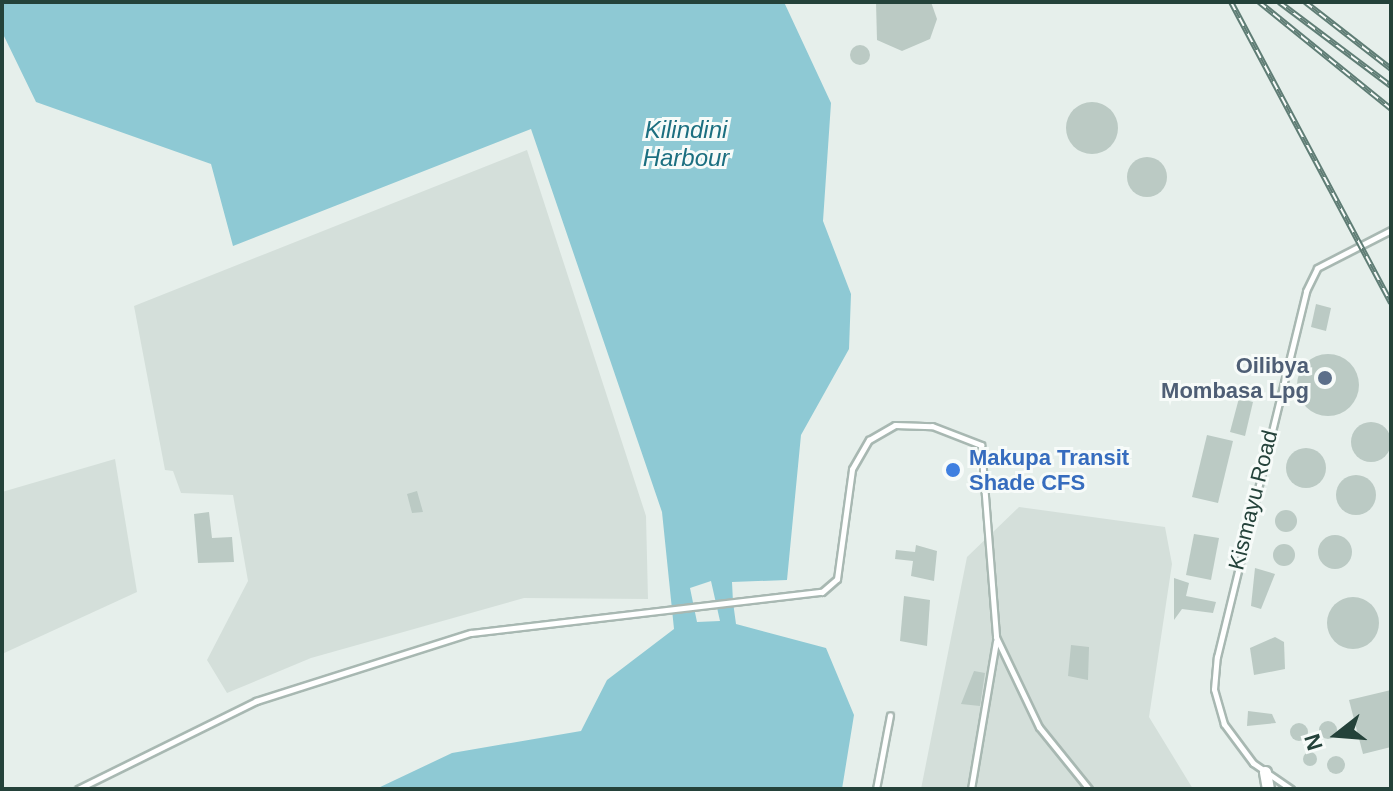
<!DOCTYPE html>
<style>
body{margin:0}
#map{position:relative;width:1393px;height:791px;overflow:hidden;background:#e6efeb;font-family:Helvetica,sans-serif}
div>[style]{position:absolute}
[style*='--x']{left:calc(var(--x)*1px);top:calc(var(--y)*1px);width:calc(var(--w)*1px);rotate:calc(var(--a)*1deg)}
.built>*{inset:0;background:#d4dfda}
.water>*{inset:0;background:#8ec9d4}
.building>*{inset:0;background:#bbcac4}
.round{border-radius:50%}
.roads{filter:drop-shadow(2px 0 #a8b8b2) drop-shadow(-2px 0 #a8b8b2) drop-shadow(0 2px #a8b8b2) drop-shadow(0 -2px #a8b8b2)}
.service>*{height:5px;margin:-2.5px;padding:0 2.5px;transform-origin:2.5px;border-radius:2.5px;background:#fff}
.minor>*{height:11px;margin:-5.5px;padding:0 5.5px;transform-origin:5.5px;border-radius:5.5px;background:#fff}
.rail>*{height:6px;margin-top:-3px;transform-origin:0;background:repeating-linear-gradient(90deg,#f7fbf9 0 9px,#5f7d75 0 18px);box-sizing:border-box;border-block:2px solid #5f7d75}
.dots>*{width:22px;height:22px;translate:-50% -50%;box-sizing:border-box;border:4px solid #f7fbf9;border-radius:50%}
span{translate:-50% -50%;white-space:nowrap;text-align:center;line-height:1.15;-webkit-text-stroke:6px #f7fbf9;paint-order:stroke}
.service-label{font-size:22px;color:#4e5e75;font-weight:700}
.right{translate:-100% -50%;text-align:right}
.shop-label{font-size:22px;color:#366cbe;font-weight:700}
.left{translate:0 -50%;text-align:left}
.street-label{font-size:22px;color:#24423a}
.water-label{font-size:24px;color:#1c6f80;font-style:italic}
.frame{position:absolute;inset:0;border:4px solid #24423a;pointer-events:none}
.north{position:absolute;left:1297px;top:695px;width:80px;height:80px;-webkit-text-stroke:6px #f7fbf9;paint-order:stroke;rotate:253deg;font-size:22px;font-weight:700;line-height:32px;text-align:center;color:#24423a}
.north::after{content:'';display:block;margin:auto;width:28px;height:36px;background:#24423a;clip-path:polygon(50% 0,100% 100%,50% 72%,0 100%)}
</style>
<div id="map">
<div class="built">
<i style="clip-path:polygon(527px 150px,646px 516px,648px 599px,524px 598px,311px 658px,227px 693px,207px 660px,248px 581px,233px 495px,181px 493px,173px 471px,165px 470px,134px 306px)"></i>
<i style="clip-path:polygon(115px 459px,137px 592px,2px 654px,2px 492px)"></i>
<i style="clip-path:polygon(1019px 507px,1165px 527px,1172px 564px,1149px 717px,1193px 789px,921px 789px,967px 557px)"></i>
</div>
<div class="water">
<i style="clip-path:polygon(evenodd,2px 2px,784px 2px,831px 103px,823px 221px,851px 294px,849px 349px,801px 435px,787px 580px,732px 582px,733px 602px,736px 624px,826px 648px,854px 715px,842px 789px,376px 789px,452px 753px,581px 731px,607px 680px,674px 629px,662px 512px,531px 129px,233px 246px,211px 164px,36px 102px,2px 32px,2px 2px,711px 581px,720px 621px,697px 622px,690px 588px,711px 581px)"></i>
</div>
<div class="building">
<i style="clip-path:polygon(876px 2px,931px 2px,937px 19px,930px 39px,902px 51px,877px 40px)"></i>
<i class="round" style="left:850px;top:45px;width:20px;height:20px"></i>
<i class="round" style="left:1066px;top:102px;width:52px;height:52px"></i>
<i class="round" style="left:1127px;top:157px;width:40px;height:40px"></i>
<i style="clip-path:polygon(1316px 304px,1331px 308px,1326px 331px,1311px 327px)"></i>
<i class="round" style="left:1297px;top:354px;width:62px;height:62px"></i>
<i style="clip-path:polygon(1239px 398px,1253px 402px,1245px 436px,1230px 432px)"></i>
<i class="round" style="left:1351px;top:422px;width:40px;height:40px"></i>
<i style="clip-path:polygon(1207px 435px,1233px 441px,1218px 503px,1192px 497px)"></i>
<i class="round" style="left:1286px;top:448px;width:40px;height:40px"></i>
<i class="round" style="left:1336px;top:475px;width:40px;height:40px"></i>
<i style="clip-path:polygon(417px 491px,423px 512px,412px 513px,407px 494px)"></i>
<i class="round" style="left:1275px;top:510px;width:22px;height:22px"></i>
<i style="clip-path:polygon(209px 512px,212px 538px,232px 537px,234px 562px,198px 563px,194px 514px)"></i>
<i style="clip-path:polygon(1194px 534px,1219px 538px,1211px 580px,1186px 575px)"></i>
<i class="round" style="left:1318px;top:535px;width:34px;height:34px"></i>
<i class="round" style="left:1273px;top:544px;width:22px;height:22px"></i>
<i style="clip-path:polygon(916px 545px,937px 551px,934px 581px,911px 576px,913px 561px,895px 559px,896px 550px,915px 552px)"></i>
<i style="clip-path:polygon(1255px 568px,1275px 574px,1261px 609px,1251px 606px)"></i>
<i style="clip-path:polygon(1174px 578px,1189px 583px,1186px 596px,1216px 602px,1213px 613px,1182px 609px,1174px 620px)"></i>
<i style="clip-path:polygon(904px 596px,930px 600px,927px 646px,900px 641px)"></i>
<i class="round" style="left:1327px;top:597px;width:52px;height:52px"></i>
<i style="clip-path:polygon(1275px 637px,1284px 642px,1285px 669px,1254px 675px,1250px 648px)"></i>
<i style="clip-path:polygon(1071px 645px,1089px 647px,1088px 680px,1068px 676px)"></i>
<i style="clip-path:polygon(974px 671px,985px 673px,980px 706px,961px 704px)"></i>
<i style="clip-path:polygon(1391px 690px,1391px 747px,1363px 754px,1349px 700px)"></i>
<i style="clip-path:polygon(1248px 711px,1272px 714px,1276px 723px,1247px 726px)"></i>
<i class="round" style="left:1319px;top:721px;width:18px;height:18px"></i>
<i class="round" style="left:1290px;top:723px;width:18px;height:18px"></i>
<i class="round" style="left:1303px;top:752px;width:14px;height:14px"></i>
<i class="round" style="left:1327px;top:756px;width:18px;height:18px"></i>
</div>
<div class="roads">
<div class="service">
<i style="--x:78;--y:789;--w:199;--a:-26.3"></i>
<i style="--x:256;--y:701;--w:225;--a:-17.6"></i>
<i style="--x:471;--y:633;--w:353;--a:-6.7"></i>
<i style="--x:822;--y:592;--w:20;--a:-41"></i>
<i style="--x:837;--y:579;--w:111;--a:-82.2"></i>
<i style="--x:852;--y:469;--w:34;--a:-60"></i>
<i style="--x:869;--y:440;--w:30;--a:-30"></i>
<i style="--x:895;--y:425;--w:37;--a:2"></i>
<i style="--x:932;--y:426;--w:53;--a:21.2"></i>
<i style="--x:981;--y:445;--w:193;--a:85.5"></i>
<i style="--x:996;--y:637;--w:100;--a:64.5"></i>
<i style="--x:1039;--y:727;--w:80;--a:51.1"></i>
<i style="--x:876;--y:789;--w:75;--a:-79.3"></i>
<i style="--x:971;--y:789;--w:150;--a:-80.4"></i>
<i style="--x:1291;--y:789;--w:46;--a:-145.6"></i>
<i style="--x:1253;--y:763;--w:49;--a:-126.6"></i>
<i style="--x:1224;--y:724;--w:36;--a:-106"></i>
<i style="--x:1214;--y:689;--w:32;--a:-85"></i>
<i style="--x:1217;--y:657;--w:377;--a:-76.3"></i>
<i style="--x:1306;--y:291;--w:25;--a:-64"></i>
<i style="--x:1317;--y:268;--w:83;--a:-27.2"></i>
</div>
<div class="minor">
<i style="--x:1265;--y:772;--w:17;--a:80"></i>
</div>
</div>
<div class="rail">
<i style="--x:1231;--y:2;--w:341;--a:62"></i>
<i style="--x:1259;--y:2;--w:170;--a:39"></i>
<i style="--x:1279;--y:2;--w:140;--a:36.9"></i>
<i style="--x:1305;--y:2;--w:109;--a:37.9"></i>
</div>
<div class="dots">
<i style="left:1325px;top:378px;background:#5c6f8a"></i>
<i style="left:953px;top:470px;background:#3f7fe0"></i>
</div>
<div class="service-label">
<span class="right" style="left:1309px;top:378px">Oilibya<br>Mombasa Lpg</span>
</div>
<div class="shop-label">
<span class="left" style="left:969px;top:470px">Makupa Transit<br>Shade CFS</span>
</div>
<div class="street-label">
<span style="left:1253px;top:500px;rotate:-76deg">Kismayu Road</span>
</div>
<div class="water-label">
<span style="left:686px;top:144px">Kilindini<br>Harbour</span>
</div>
<div class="frame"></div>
<div class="north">N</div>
</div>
